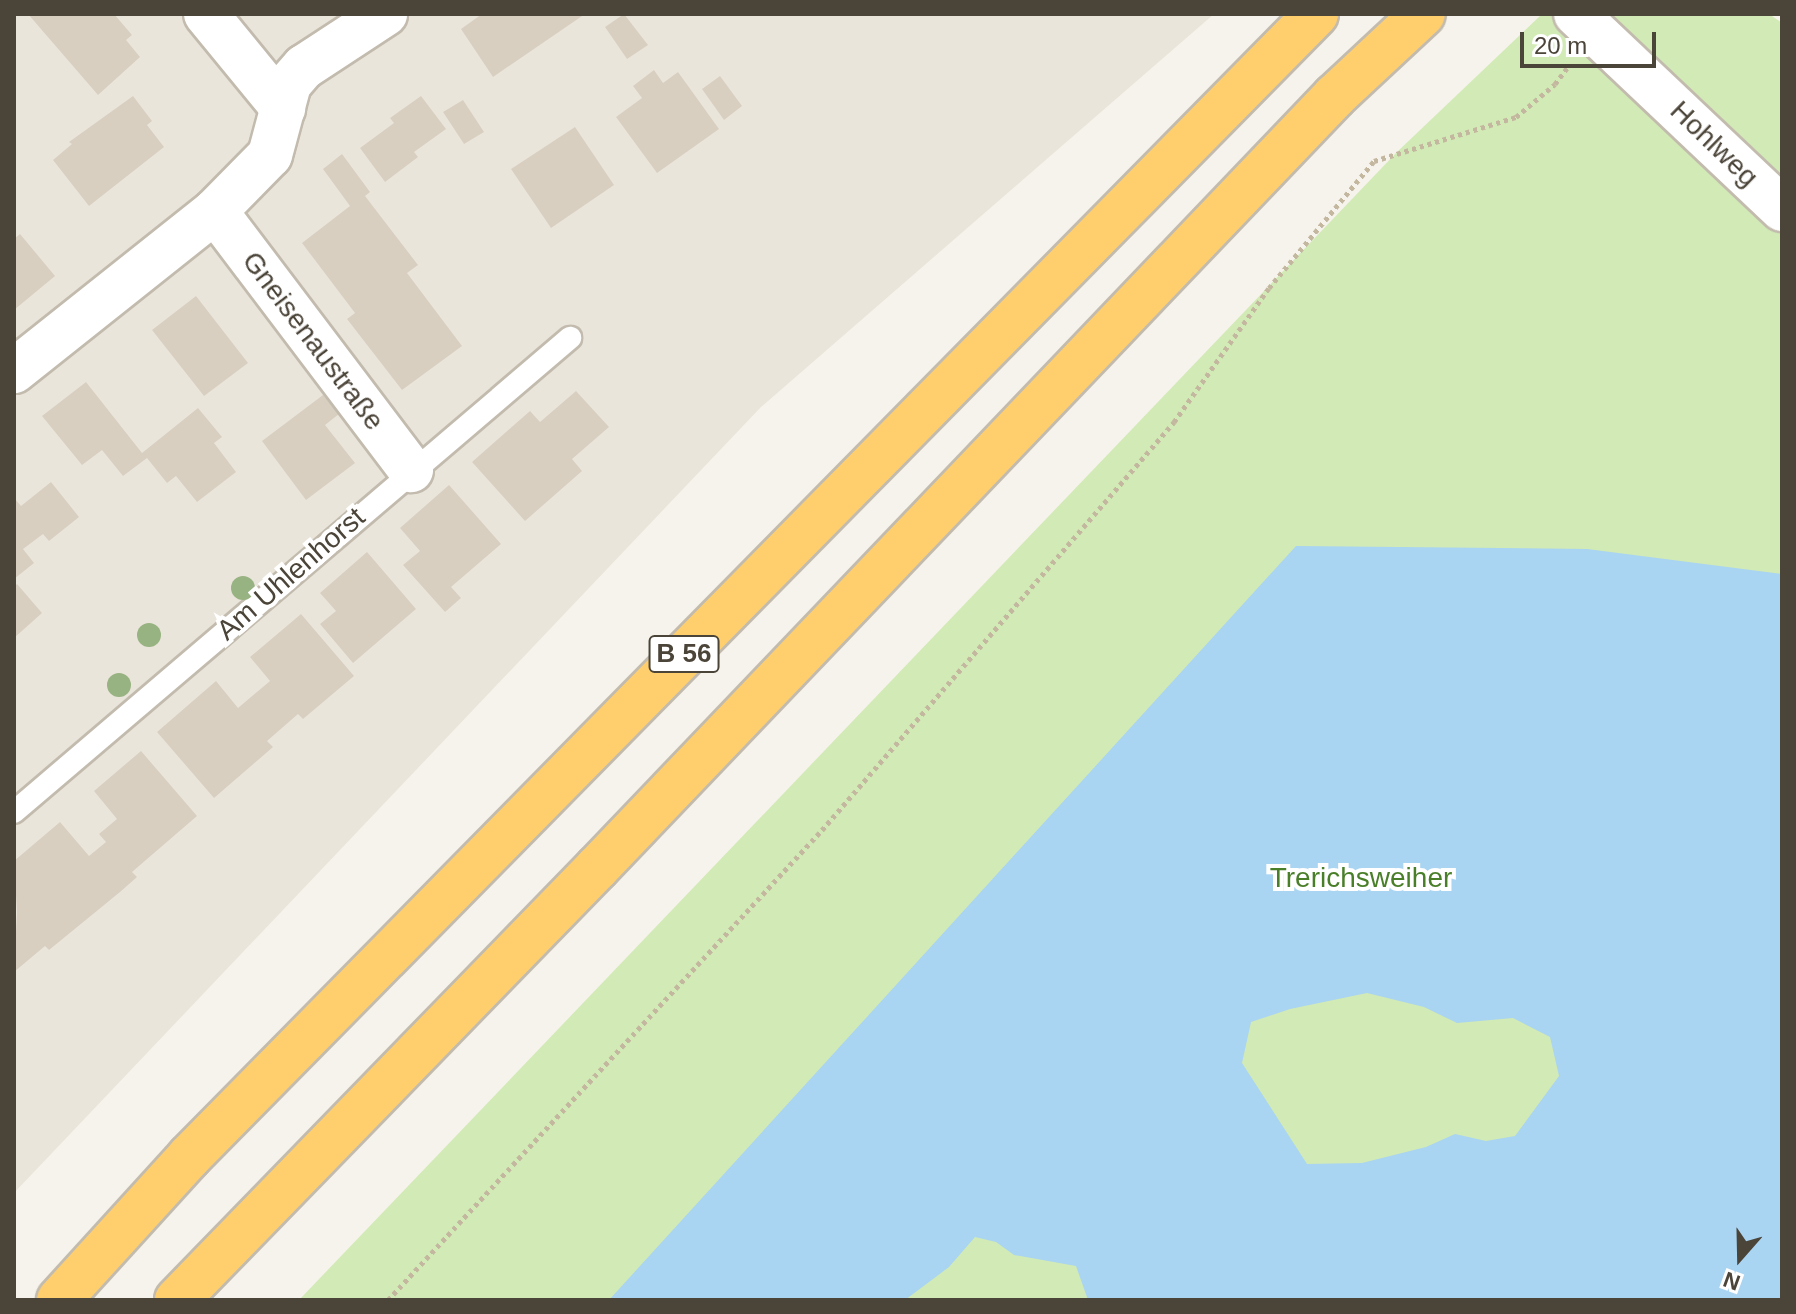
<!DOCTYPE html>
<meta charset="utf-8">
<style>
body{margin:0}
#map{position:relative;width:1796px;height:1314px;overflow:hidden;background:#f6f3ec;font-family:Helvetica,sans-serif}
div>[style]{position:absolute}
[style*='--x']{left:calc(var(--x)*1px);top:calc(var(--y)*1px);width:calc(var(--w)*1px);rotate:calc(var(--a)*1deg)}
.residential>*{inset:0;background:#eae5da}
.green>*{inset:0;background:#d2eab5}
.water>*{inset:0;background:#a9d4f2}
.building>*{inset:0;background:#d8cfc1}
.path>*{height:5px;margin-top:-2.5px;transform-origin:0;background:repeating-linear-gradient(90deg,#c4b79f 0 4px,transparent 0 8px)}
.roads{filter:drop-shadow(2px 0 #c2bbae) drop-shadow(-2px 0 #c2bbae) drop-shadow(0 2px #c2bbae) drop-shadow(0 -2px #c2bbae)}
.lane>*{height:22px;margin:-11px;padding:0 11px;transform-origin:11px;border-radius:11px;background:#fff}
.street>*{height:44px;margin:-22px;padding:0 22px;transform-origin:22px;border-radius:22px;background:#fff}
.highway>*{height:44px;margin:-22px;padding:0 22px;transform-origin:22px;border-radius:22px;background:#ffcf6e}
.trees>*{width:24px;height:24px;margin:-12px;border-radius:50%;background:#97b381}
span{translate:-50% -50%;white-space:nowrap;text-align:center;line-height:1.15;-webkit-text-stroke:8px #fff;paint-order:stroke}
.shield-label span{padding:2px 6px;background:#fff;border:2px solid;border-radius:6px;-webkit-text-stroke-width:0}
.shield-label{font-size:26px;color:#4b4439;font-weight:700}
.street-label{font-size:28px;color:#4b4439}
.park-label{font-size:28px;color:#4a7f2a}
.frame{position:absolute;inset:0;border:16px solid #4b4439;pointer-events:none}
.north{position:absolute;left:1700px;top:1218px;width:80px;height:80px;-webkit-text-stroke:6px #fff;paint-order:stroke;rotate:200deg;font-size:22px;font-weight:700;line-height:32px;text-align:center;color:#4b4439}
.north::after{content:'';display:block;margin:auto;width:28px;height:36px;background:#4b4439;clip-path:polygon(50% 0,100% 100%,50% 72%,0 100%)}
.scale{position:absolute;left:1520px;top:32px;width:136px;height:36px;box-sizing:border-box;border:4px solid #4b4439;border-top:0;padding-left:10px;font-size:24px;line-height:28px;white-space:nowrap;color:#4b4439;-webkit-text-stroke:6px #fff;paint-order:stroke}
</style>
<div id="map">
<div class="residential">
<i style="clip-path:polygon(14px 14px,1214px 14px,761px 407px,14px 1193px)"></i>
</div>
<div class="green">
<i style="clip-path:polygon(1542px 14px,1769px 14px,1782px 23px,1782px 1300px,299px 1300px,1397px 152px)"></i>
</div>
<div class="water">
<i style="clip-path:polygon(evenodd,1296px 546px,1587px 549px,1782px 574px,1782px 1300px,1088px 1300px,1076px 1266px,1014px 1255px,996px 1242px,975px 1237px,949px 1267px,905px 1300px,609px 1300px,1296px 546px,1367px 993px,1424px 1007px,1457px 1023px,1513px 1018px,1550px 1037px,1559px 1076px,1515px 1136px,1486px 1141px,1455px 1134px,1426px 1147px,1362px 1163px,1307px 1164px,1242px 1063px,1251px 1022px,1290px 1009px,1367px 993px)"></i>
</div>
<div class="building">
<i style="clip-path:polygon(28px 14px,114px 14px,132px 35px,126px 40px,140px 57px,98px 95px)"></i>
<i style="clip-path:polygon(482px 14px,585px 14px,493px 77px,461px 29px)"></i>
<i style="clip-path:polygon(624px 14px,648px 45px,627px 59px,605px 27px)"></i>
<i style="clip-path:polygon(654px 70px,663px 83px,678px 72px,719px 129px,657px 173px,616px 117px,642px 98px,633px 86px)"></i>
<i style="clip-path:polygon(720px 76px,742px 106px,724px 120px,702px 89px)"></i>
<i style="clip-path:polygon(133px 96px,152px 121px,147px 125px,164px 147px,89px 206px,53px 160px,72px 144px,69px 142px)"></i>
<i style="clip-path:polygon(421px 96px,446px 129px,414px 152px,418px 157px,385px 182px,360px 148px,394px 123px,390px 118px)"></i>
<i style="clip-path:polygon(463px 100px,484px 132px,464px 144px,443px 112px)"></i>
<i style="clip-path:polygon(575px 127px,614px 185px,551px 228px,511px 169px)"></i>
<i style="clip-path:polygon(342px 154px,370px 192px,365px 196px,418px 265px,407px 273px,462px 346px,402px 390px,347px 319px,355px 313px,302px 243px,350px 206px,323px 169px)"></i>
<i style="clip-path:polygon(20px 234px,55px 276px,14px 310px,14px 239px)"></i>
<i style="clip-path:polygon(196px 296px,248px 363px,204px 396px,152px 330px)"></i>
<i style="clip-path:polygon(86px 382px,142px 453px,198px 408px,222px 437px,214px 443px,236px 472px,197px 502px,176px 476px,167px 483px,147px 458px,123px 476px,102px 450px,82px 465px,42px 416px)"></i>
<i style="clip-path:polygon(576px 391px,609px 427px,572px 459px,582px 471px,525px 521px,472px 462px,530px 411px,540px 422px)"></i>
<i style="clip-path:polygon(323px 395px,339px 414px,325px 425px,355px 463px,306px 500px,262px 441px)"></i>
<i style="clip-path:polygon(51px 482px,79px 517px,49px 541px,43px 534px,23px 549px,34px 563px,14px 579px,14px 498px,21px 506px)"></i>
<i style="clip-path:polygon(449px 485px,501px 544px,451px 587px,461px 598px,445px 612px,403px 565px,420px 551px,400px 528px)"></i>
<i style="clip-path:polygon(367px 552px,416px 609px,353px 663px,320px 624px,336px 611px,320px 593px)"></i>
<i style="clip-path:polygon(17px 584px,42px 613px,14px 638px,14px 587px)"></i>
<i style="clip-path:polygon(301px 614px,354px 676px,303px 719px,298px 714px,267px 741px,273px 747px,214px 798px,157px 732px,216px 681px,238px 708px,270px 681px,250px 657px)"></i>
<i style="clip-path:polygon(141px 751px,197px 816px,132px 872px,137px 877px,120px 892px,49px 950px,45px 946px,14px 972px,17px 912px,14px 861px,60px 822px,89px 856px,106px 842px,99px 834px,117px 819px,94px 791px)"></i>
</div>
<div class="path">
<i style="--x:388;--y:1300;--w:640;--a:-47.28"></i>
<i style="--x:822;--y:830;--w:539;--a:-49.21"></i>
<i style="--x:1174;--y:422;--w:164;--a:-54.7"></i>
<i style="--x:1269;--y:288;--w:165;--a:-50.4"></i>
<i style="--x:1374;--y:161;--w:149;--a:-17.2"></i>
<i style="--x:1516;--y:117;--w:51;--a:-40.2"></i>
<i style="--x:1555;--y:84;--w:20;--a:-53"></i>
</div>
<div class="roads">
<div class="lane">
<i style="--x:14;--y:812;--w:731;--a:-40.45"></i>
</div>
<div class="street">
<i style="--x:206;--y:14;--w:122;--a:50.7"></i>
<i style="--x:1576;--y:14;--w:284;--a:43.4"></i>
<i style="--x:215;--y:211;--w:325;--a:52.9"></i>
<i style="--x:14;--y:371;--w:257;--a:-38.5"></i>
<i style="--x:215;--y:211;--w:78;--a:-45.5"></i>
<i style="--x:270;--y:155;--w:73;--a:-75"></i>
<i style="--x:289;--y:84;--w:23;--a:-49"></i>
<i style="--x:304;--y:67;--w:97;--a:-33.2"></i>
</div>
<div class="highway">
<i style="--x:59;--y:1300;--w:193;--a:-47.7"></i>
<i style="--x:189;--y:1157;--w:1605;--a:-45.4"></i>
<i style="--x:177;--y:1300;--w:603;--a:-45.81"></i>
<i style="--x:597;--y:868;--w:1068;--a:-46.29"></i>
<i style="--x:1335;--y:96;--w:120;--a:-43"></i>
</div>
</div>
<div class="trees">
<i style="left:243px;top:588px"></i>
<i style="left:149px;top:635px"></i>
<i style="left:119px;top:685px"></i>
</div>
<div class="shield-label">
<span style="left:684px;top:654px">B 56</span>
</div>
<div class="street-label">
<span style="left:1714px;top:144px;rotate:44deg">Hohlweg</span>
<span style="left:313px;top:341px;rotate:53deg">Gneisenaustraße</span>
<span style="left:291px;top:574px;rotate:-41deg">Am Uhlenhorst</span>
</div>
<div class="park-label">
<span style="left:1361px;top:878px">Trerichsweiher</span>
</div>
<div class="frame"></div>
<div class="north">N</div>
<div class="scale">20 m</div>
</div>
